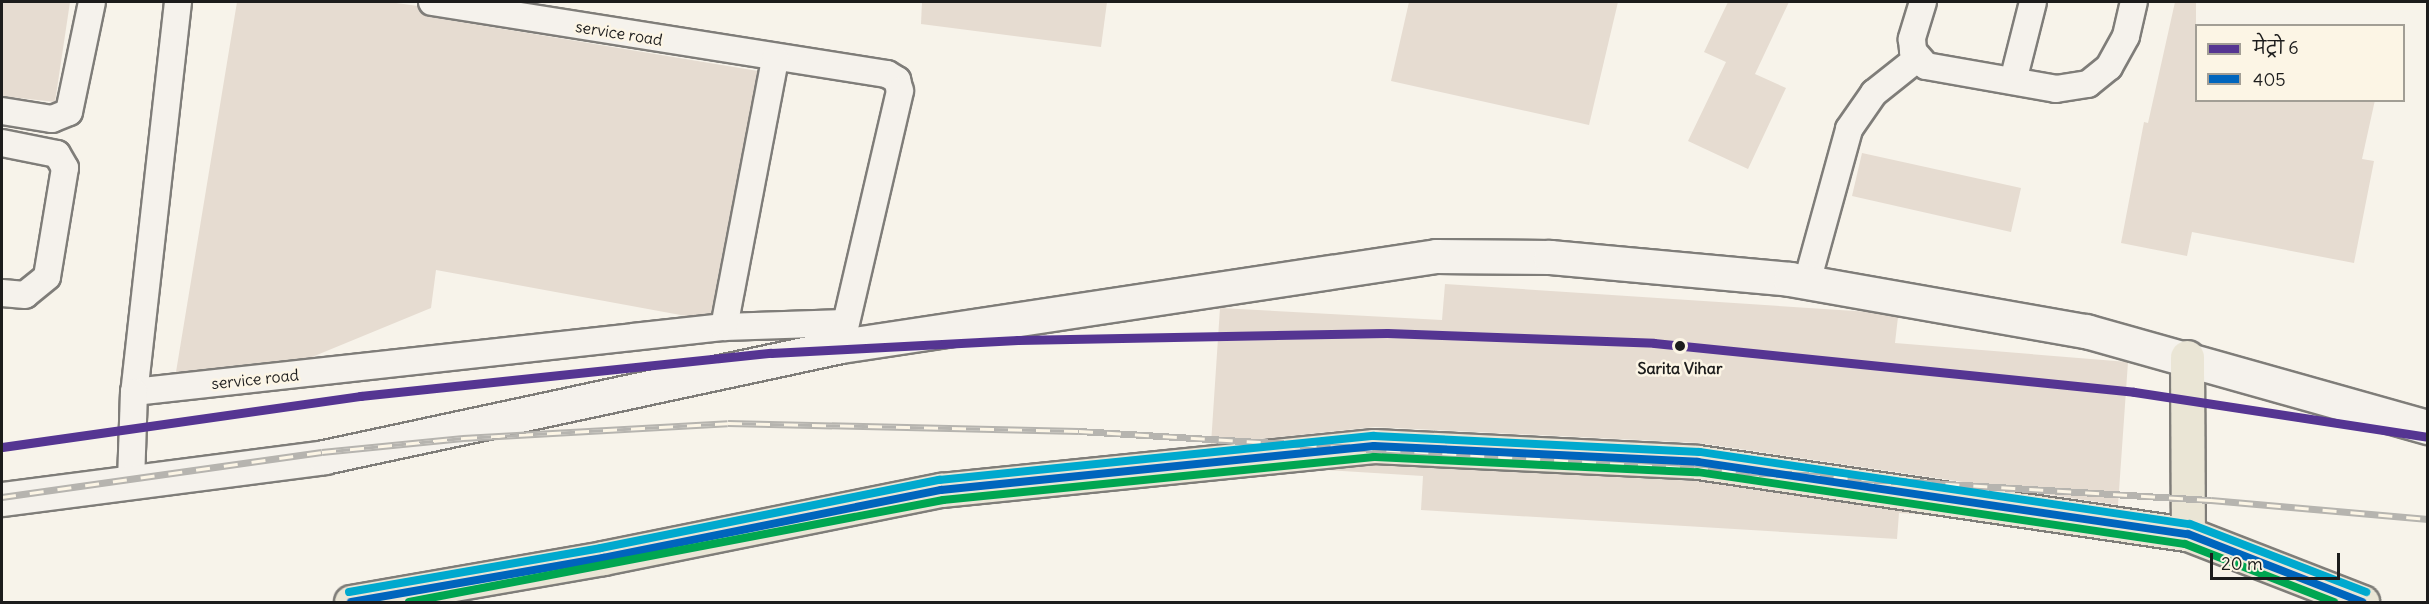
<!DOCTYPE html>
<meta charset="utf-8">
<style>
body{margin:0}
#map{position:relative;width:2429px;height:604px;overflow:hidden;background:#f7f3ea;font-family:Delius,"Playpen Sans Deva",sans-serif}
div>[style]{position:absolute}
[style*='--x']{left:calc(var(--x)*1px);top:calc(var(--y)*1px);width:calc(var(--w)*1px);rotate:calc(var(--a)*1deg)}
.building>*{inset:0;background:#e6dcd1}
.roads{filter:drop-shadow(2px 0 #7f7d79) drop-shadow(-2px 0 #7f7d79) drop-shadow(0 2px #7f7d79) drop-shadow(0 -2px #7f7d79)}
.lane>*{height:26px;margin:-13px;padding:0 13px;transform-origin:13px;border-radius:13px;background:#f5f2ec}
.street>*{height:33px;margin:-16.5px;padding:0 16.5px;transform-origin:16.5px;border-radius:16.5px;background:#f5f2ec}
.highway>*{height:33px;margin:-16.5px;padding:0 16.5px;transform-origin:16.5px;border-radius:16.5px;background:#eae5d5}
.rail>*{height:7px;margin-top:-3.5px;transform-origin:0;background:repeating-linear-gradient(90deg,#fcf5e5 0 14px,#b6b4af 0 28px);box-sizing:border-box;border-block:2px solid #b6b4af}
.bus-1>*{height:8px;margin:-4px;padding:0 4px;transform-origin:4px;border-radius:4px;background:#0065bd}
.bus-2>*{height:8px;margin:-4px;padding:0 4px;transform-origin:4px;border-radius:4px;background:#00a651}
.bus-3>*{height:8px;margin:-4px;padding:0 4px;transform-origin:4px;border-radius:4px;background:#00a9ce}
.metro-1>*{height:9px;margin:-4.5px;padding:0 4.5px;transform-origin:4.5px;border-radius:4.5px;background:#553592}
.dots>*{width:16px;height:16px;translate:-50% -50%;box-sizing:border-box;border:3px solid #fcf5e5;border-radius:50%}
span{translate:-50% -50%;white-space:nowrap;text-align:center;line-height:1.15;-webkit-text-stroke:5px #fcf5e5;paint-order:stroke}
.street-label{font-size:16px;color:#1c1c1c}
.stop-label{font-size:16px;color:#1c1c1c;font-weight:700}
.frame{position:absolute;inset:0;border:3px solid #1c1c1c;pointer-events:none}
.legend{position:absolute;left:2195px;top:24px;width:210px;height:78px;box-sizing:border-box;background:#fcf5e5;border:2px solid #a29e95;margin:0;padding:8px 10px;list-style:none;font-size:18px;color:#1c1c1c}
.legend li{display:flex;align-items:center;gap:12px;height:30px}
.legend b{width:30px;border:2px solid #a29e95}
.scale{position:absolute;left:2210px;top:553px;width:130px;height:27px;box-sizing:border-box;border:3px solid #1c1c1c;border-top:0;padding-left:8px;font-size:18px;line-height:21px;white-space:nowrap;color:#1c1c1c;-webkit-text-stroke:4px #fcf5e5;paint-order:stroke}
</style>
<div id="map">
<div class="building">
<i style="clip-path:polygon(2px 2px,70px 2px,55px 102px,2px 96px)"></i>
<i style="clip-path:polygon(237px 2px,389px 2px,418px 6px,430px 17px,758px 71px,711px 313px,686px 316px,436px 270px,431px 308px,312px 357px,176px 372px)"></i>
<i style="clip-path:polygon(922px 2px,1107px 2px,1101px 47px,921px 24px)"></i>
<i style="clip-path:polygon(1409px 2px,1618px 2px,1589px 125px,1391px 81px)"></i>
<i style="clip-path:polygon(1728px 2px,1789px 2px,1755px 74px,1786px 88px,1748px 169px,1688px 141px,1726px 62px,1704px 52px)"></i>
<i style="clip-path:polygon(2175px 2px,2196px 2px,2196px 100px,2375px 100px,2362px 159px,2374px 161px,2354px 263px,2192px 232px,2187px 256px,2121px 243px,2144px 122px,2148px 123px)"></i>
<i style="clip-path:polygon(1862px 153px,2021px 188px,2011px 232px,1852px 196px)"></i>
<i style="clip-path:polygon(1445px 284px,1870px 312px,1898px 317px,1895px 343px,2128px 362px,2118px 505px,1699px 443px,1375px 427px,1211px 444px,1220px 308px,1442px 320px)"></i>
<i style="clip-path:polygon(1374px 465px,1696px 481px,1931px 515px,1899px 513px,1897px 539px,1421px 510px,1423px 476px,1326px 470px)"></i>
</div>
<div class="roads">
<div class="lane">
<i style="--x:178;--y:2;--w:392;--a:96.4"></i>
<i style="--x:134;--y:392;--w:594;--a:-6.29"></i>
<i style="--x:724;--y:327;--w:121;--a:-1.9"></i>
<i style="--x:432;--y:2;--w:461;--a:9"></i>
<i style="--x:887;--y:74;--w:12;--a:31"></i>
<i style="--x:897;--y:80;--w:11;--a:75"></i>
<i style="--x:900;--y:91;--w:257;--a:103.1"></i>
<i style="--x:1923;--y:2;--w:39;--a:107"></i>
<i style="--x:1912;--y:39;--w:12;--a:85"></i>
<i style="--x:1913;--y:51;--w:20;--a:49"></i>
<i style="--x:1926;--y:66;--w:132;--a:10"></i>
<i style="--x:2056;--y:89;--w:32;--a:-9"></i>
<i style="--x:2088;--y:84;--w:27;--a:-39"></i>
<i style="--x:2109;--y:67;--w:35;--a:-61"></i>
<i style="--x:2126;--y:36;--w:35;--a:-77"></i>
<i style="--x:2013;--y:81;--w:81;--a:-75.8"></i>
<i style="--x:2;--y:111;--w:51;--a:9.1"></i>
<i style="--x:52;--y:119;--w:18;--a:-22"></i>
<i style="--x:69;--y:112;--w:112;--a:-78.2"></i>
<i style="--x:2;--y:143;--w:56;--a:11.3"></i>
<i style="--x:57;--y:154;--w:16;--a:60"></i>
<i style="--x:65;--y:168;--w:110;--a:99.4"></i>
<i style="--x:47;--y:277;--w:28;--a:141"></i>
<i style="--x:25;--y:295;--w:23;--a:-175"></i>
<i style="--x:1807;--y:282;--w:159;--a:-74.6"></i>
<i style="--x:1849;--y:129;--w:44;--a:-55.2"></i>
<i style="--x:1874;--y:93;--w:56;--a:-38.5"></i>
<i style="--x:724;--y:327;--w:273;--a:-79.2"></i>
<i style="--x:131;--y:482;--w:90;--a:-88.1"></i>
</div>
<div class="street">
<i style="--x:2;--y:499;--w:325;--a:-7.4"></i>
<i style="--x:324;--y:457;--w:529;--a:-12.12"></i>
<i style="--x:841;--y:346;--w:602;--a:-8.6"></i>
<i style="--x:1436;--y:256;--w:114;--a:0.5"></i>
<i style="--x:1550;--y:257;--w:241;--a:5.2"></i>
<i style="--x:1790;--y:279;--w:301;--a:10"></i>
<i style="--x:2086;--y:331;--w:355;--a:15.7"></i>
</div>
<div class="highway">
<i style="--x:2187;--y:357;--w:177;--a:89.7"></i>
<i style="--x:351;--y:602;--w:256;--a:-9.9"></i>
<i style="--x:603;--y:558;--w:345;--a:-11.4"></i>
<i style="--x:941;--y:490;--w:435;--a:-5.8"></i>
<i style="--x:1374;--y:446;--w:324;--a:2.8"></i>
<i style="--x:1698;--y:462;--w:495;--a:8.4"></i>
<i style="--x:2188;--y:534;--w:187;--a:21.3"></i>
</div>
</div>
<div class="rail">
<i style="--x:2;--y:497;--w:323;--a:-8"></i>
<i style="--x:322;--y:452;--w:142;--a:-5.7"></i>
<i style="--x:463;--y:438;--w:265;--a:-3.2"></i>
<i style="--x:728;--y:423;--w:351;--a:1.3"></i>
<i style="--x:1079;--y:431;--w:1134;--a:3.49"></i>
<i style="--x:2211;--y:500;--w:218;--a:5"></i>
</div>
<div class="bus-1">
<i style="--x:351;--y:602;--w:256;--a:-9.9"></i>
<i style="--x:603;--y:558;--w:345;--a:-11.4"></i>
<i style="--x:941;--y:490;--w:435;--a:-5.8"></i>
<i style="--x:1374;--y:446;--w:324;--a:2.8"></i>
<i style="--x:1698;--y:462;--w:495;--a:8.4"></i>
<i style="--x:2188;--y:534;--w:187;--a:21.3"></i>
</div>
<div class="bus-2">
<i style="--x:409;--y:602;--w:544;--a:-10.81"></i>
<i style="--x:943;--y:500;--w:433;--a:-5.7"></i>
<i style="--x:1374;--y:457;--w:323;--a:2.7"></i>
<i style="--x:1697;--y:472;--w:493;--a:8.4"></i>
<i style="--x:2185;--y:544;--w:160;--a:21.3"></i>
</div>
<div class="bus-3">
<i style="--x:349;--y:592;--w:256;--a:-9.9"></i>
<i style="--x:601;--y:548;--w:345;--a:-11.4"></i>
<i style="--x:939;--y:480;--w:437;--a:-5.8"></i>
<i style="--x:1374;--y:436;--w:326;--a:2.8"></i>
<i style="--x:1700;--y:452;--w:495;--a:8.4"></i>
<i style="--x:2190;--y:524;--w:189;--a:21.1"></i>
</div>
<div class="metro-1">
<i style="--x:2;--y:447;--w:362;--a:-8.1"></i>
<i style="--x:360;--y:396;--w:413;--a:-6"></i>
<i style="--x:771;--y:353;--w:247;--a:-3"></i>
<i style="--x:1018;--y:340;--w:369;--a:-1.1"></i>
<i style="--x:1387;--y:333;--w:267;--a:2.1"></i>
<i style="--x:1654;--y:343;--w:482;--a:5.8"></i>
<i style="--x:2134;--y:392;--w:297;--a:8.7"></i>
</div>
<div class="dots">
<i style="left:1680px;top:346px;background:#1c1c1c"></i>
</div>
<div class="street-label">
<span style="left:619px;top:33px;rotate:9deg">service road</span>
<span style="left:255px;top:379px;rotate:-6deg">service road</span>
</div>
<div class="stop-label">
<span style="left:1680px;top:368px">Sarita Vihar</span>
</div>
<div class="frame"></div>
<ul class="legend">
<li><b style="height:8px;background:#553592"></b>मेट्रो 6</li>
<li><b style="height:8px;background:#0065bd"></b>405</li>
</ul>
<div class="scale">20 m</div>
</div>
